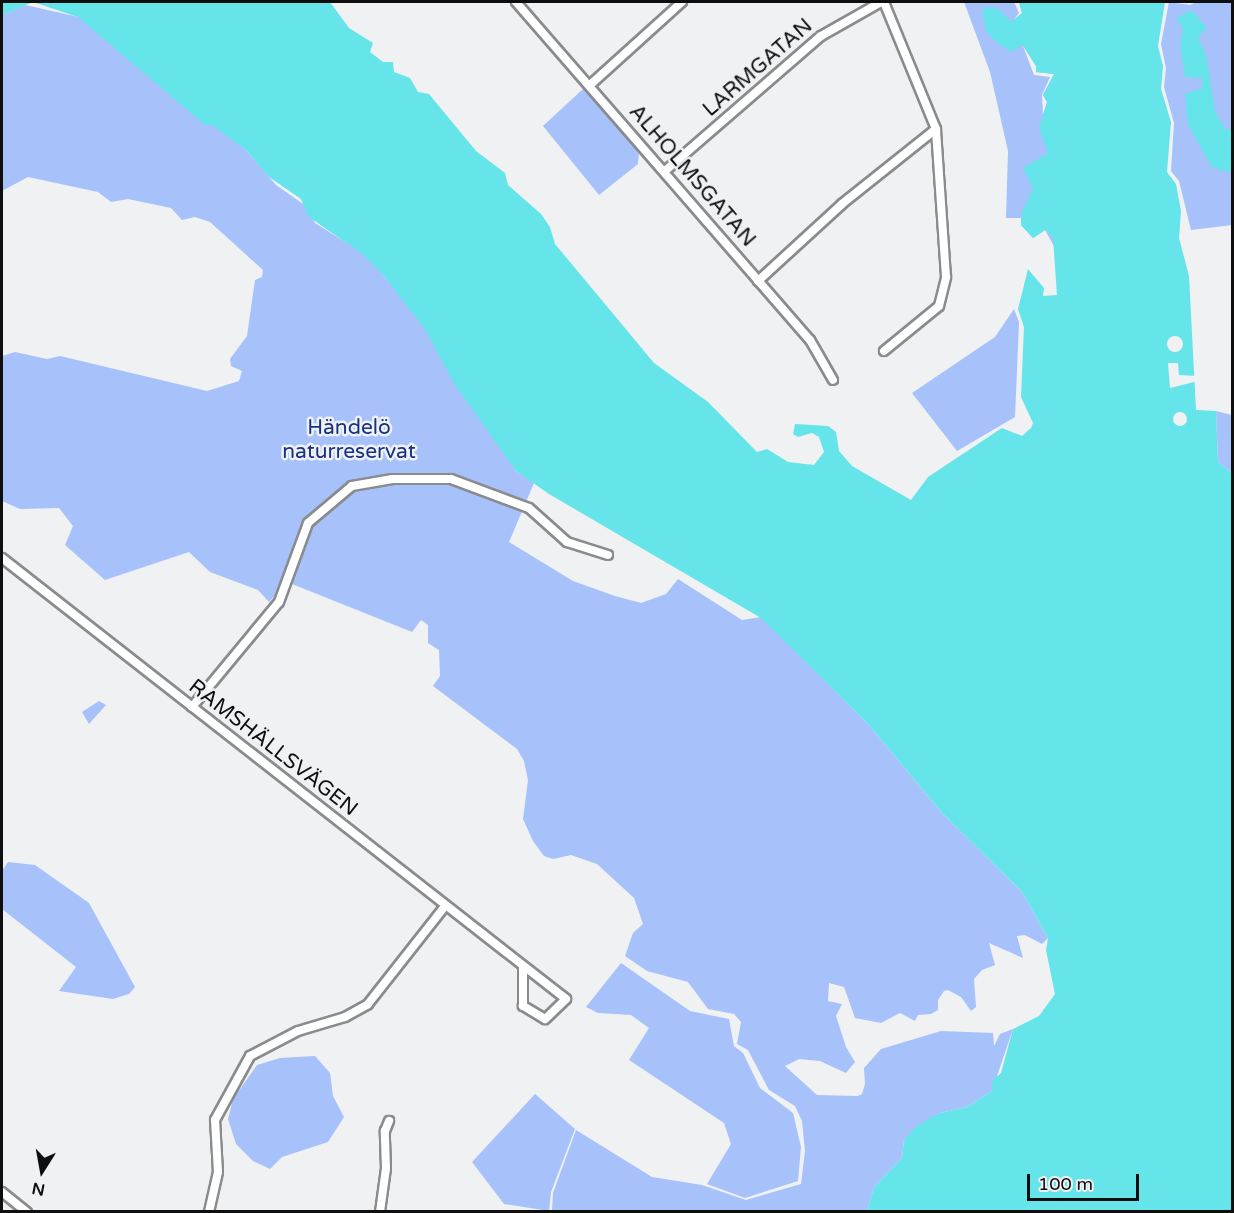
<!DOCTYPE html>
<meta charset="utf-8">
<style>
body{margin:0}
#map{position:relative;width:1234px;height:1213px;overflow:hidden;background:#eff1f3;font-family:"Varela Round",sans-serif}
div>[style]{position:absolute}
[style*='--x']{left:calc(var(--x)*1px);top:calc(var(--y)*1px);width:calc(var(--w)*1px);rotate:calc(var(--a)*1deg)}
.green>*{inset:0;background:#a7c1fb}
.water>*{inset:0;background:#65e4e9}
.pier>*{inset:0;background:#eff1f3}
.round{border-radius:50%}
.roads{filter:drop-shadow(2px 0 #8a8b8d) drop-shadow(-2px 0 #8a8b8d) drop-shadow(0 2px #8a8b8d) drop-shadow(0 -2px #8a8b8d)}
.minor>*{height:8px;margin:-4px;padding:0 4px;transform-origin:4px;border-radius:4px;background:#fff}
span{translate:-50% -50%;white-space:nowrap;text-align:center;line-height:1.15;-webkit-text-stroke:5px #eff1f3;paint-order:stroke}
.street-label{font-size:21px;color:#0e0e0f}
.park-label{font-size:21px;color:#173284}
.frame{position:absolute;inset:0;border:3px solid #0e0e0f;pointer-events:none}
.north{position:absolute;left:12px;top:1141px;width:60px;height:60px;-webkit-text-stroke:4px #eff1f3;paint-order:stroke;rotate:191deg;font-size:16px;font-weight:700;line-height:24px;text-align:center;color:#0e0e0f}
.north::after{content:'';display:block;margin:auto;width:21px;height:27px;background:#0e0e0f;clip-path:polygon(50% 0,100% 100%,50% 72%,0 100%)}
.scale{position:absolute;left:1027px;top:1174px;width:112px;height:27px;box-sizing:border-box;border:3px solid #0e0e0f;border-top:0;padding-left:8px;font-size:18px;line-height:21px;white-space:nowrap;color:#0e0e0f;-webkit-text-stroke:4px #eff1f3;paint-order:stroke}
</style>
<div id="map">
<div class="green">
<i style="clip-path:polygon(evenodd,964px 2px,1014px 2px,1019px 13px,1013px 21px,1022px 13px,1019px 2px,1054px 2px,1055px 248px,1045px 230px,1033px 238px,1021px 225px,1021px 218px,1006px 218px,1008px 151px,990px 72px,964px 2px,1023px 46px,1036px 66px,1036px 72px,1054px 74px,1043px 95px,1047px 102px,1043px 115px,1042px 95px,1050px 77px,1034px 75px,1023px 46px)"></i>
<i style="clip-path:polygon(1169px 2px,1190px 5px,1196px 2px,1232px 2px,1232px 225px,1191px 230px,1179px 181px,1171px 171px,1174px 123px,1164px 87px,1166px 68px,1161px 44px)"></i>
<i style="clip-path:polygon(25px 5px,79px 17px,246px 150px,276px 185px,306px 206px,315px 223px,366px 255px,413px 310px,516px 471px,534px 483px,509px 542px,573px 581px,615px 596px,641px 603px,666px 594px,678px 579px,742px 620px,761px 617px,868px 724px,942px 813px,1022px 892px,1048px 938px,1042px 944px,1025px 935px,1017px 936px,1023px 958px,989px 943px,995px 965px,982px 970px,974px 979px,976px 1007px,971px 1011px,961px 997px,948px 990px,944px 991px,938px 1000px,938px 1010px,931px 1014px,918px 1015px,915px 1021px,900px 1013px,881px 1023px,855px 1018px,844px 987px,829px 983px,828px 1001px,842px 1004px,836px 1016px,846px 1047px,855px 1062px,846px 1073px,820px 1061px,799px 1059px,785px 1066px,817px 1095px,858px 1096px,862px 1094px,865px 1084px,864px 1068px,881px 1049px,941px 1031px,993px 1033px,994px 1046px,1000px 1034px,1013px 1029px,992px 1091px,967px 1107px,940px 1113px,904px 1140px,902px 1158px,874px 1187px,867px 1211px,552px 1211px,553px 1193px,576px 1130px,652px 1177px,702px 1185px,746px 1200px,801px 1184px,805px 1151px,802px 1121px,795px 1106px,769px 1090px,748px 1050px,737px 1044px,741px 1022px,734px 1014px,708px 1009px,688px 982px,647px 971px,625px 956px,633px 933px,643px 924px,634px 898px,597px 864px,571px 855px,553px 859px,544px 856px,533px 841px,523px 819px,528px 780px,524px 761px,517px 749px,433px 686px,440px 676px,439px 650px,428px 643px,428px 625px,421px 620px,412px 632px,287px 582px,269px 602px,258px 590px,210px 572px,189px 552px,105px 580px,65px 545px,73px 526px,59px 508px,20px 509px,2px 501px,2px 356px,15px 352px,47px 359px,60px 356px,207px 391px,239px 381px,242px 371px,231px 366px,230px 359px,247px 336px,255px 280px,262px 277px,263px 270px,210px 222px,195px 217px,182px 220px,171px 208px,128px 199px,111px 202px,98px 192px,28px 177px,2px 191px,2px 15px)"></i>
<i style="clip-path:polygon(583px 89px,639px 151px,638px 164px,599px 195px,543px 126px)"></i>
<i style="clip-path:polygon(1014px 309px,1019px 322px,1015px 417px,957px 451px,912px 393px,995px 337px)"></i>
<i style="clip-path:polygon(1216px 411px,1232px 415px,1232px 473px,1218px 462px)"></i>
<i style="clip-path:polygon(99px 701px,106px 705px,89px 724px,82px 712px)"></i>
<i style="clip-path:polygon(8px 862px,35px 865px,89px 903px,135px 987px,129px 994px,113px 999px,59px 991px,76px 967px,2px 909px,2px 871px)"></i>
<i style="clip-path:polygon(621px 963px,690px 1011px,729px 1019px,734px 1046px,743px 1053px,760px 1088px,793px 1113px,801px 1147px,798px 1181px,745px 1198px,707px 1184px,731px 1144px,724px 1123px,629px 1060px,649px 1028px,631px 1015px,598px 1013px,586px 1007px)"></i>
<i style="clip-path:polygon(315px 1056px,330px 1073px,333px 1096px,344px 1117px,328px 1142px,282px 1157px,270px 1169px,253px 1161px,236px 1144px,228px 1119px,233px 1099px,257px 1065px,280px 1058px)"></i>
<i style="clip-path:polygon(535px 1094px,575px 1129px,551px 1192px,549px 1211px,504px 1204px,472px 1162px)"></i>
</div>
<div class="water">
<i style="clip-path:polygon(2px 2px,330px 2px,349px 28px,373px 43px,370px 52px,383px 62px,393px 62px,394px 72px,410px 78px,418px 92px,429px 94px,476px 151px,505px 173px,508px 185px,541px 214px,550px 227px,555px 244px,654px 363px,708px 402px,757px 452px,767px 449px,788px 462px,814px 465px,824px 452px,819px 437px,812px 433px,798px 437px,793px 434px,795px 424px,828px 426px,836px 432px,839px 451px,852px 466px,911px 500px,928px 477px,1002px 428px,1022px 436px,1031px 428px,1033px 423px,1021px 397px,1024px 327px,1018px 309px,1028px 269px,1044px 288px,1043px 296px,1057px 295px,1053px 238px,1045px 230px,1033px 238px,1021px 225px,1022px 212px,1033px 189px,1023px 168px,1048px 153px,1039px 128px,1047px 102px,1043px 95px,1054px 74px,1036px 72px,1036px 66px,1023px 45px,1011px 52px,995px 41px,986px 31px,982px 11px,987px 7px,997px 8px,1011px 22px,1022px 13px,1019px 2px,1165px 2px,1158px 46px,1163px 66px,1161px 89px,1171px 122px,1167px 172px,1176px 184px,1181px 211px,1179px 238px,1189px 276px,1196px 410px,1216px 411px,1218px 462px,1232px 473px,1232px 1211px,867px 1211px,874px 1187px,902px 1158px,904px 1140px,918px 1125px,940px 1113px,967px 1107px,992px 1091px,992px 1081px,1001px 1073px,1013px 1029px,1039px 1016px,1055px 994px,1046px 950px,1048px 938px,1022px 892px,942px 813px,868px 724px,761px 618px,549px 494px,516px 471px,455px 385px,424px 328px,384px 276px,361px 253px,309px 217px,301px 199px,269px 177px,246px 150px,212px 125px,205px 125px,78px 17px,33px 2px,2px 15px)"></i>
<i style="clip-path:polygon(1191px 10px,1207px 28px,1198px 37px,1206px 55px,1215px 112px,1225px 129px,1232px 130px,1232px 170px,1226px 172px,1212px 167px,1188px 125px,1185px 94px,1202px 88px,1202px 78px,1185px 77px,1180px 46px,1183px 29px,1177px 18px)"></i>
</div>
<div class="pier">
<i class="round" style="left:1167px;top:336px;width:16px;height:16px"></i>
<i style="clip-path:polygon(1168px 363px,1178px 363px,1179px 375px,1198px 376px,1198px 381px,1170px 388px)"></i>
<i class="round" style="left:1173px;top:412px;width:14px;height:14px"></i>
</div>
<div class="roads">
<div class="minor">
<i style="--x:516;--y:2;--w:448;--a:49"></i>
<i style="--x:810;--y:340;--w:46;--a:60.1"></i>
<i style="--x:590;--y:85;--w:124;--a:-42.1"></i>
<i style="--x:665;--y:171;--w:206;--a:-40.9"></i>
<i style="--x:821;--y:36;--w:69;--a:-29.5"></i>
<i style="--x:758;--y:281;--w:114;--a:-42.5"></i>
<i style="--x:842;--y:204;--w:120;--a:-38.6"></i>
<i style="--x:884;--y:351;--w:71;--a:-39.3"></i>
<i style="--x:939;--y:306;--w:30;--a:-76"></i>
<i style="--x:946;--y:277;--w:148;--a:-93.9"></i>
<i style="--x:936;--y:129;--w:137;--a:-112.3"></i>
<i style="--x:2;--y:558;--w:716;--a:38.02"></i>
<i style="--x:566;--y:999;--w:29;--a:136"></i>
<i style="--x:545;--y:1019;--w:26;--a:-149"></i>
<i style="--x:523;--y:1006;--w:39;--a:-90"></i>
<i style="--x:192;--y:707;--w:136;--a:-50.4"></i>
<i style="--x:279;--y:602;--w:84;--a:-69.8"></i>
<i style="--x:308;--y:523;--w:57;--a:-40.1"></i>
<i style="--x:352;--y:486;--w:41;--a:-9.9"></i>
<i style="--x:392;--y:479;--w:59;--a:0"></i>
<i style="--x:451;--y:479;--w:83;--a:20.4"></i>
<i style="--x:529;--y:508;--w:51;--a:41.8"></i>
<i style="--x:567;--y:542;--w:43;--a:17.6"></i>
<i style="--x:2;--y:1192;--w:32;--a:39"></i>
<i style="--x:209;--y:1212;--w:41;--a:-77.3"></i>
<i style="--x:218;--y:1172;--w:52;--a:-93.3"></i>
<i style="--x:215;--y:1120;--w:73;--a:-61.3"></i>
<i style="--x:250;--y:1056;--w:54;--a:-27.5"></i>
<i style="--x:298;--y:1031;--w:49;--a:-16.6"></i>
<i style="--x:345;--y:1017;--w:26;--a:-29"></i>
<i style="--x:368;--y:1004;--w:125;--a:-51.8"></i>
<i style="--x:380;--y:1212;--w:44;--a:-82.2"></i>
<i style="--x:386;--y:1168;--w:37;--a:-92"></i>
<i style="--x:385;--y:1131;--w:11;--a:-68"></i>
</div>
</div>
<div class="street-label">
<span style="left:758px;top:68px;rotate:-41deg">LARMGATAN</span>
<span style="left:692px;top:176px;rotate:49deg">ALHOLMSGATAN</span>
<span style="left:273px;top:748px;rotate:38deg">RAMSHÄLLSVÄGEN</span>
</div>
<div class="park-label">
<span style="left:349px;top:440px">Händelö<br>naturreservat</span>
</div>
<div class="frame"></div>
<div class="north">N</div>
<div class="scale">100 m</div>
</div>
